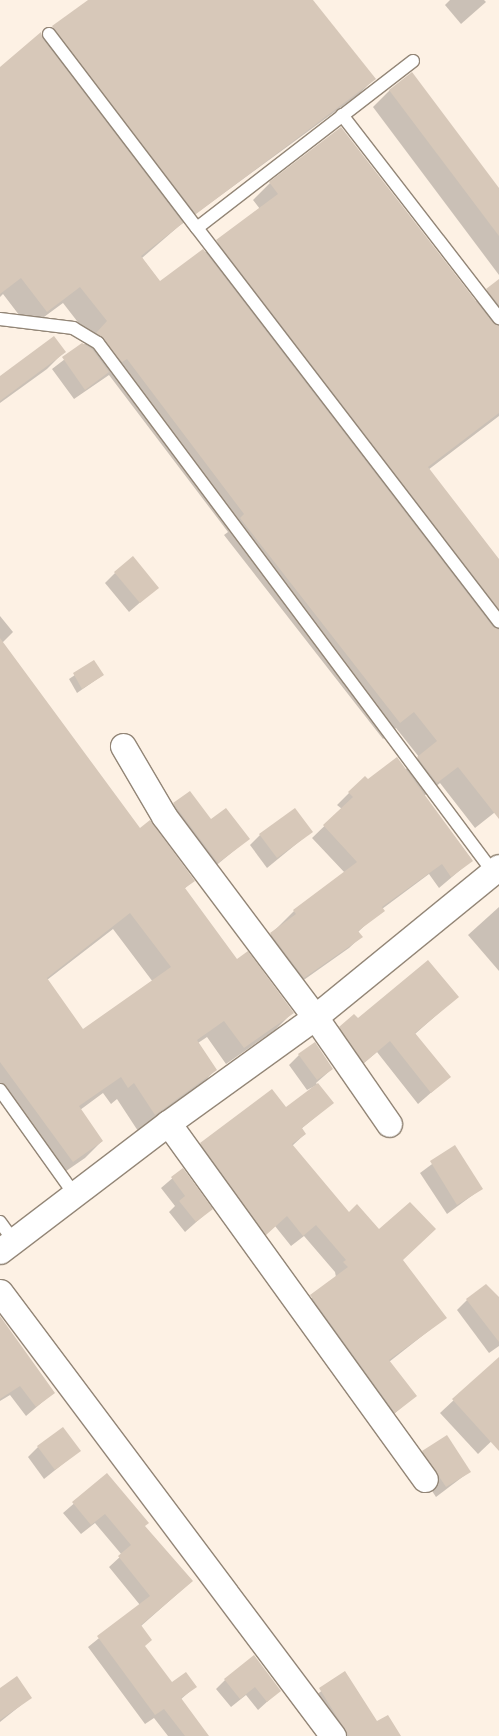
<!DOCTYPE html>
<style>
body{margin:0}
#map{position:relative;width:499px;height:1736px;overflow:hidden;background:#fdf1e4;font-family:"Golos Text",sans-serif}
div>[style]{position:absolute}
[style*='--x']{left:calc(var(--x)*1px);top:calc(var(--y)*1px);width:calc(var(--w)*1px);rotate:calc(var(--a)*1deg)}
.shadow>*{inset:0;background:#0003}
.building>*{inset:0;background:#d7c8b9}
.roads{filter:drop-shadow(1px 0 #938677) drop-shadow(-1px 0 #938677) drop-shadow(0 1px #938677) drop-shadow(0 -1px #938677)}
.service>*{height:12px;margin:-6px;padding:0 6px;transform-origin:6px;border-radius:6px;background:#fff}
.minor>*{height:25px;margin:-12.5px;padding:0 12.5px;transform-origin:12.5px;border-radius:12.5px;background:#fff}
span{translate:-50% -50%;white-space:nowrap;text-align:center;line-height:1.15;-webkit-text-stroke:5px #fff;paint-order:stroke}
</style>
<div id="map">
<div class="shadow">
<i style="clip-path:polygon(90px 0,311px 0,374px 79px,359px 94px,179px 226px,142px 258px,160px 282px,204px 253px,260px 209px,253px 200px,270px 183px,475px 302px,499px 280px,499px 416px,428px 470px,499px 561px,499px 809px,475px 828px,440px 783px,424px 796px,472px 860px,439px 888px,429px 874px,382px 909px,358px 932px,361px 937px,349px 948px,291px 989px,259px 946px,294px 911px,345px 873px,312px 838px,342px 809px,337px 805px,349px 793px,368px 781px,405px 770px,419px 757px,396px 728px,383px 739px,224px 535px,228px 532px,109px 375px,74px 399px,52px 369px,91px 339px,63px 303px,29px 328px,3px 294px,0 297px,0 69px)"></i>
<i style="clip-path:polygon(450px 0,484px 0,486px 2px,461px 24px,445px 5px)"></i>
<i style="clip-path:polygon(390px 90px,499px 190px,499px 275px,373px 107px)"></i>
<i style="clip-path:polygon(64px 352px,47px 369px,0 403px,0 378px)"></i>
<i style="clip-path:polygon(115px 573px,158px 587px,129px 612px,105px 583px)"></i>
<i style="clip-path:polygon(evenodd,0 616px,13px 632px,2px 643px,140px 830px,193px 881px,184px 889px,237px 961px,292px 1013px,275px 1030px,226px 1064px,207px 1037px,198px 1043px,215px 1070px,199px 1087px,138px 1131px,117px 1099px,111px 1104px,103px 1093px,80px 1110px,102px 1141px,85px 1158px,56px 1178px,0 1102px,0 616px,113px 929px,153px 982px,83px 1031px,47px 980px,113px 929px)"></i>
<i style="clip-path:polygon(94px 662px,103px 675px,77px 693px,69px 679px)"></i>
<i style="clip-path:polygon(174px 804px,211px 821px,248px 839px,207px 873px,164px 814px)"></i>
<i style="clip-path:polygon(311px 832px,267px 868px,250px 845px,260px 835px)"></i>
<i style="clip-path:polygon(499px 907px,499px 971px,468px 935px)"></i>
<i style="clip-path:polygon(457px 997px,415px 1034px,449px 1077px,418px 1104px,377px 1052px,352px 1073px,328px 1040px,340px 1028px,357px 1020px)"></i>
<i style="clip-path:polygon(299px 1055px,332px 1069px,316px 1083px,332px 1103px,301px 1129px,305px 1134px,292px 1146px,348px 1213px,402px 1260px,445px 1318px,389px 1362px,415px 1396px,383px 1423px,300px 1308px,336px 1277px,335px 1272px,304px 1236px,291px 1246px,275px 1226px,254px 1245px,189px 1155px,201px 1144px,286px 1109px,315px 1086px,307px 1090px,289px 1065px)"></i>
<i style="clip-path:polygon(455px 1147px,481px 1189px,447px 1214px,420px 1173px)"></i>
<i style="clip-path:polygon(182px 1170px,211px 1209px,185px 1232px,169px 1212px,175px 1206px,161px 1188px)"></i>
<i style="clip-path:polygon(499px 1299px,499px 1346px,489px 1353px,457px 1310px,467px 1300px)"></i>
<i style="clip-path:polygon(0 1318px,53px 1393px,26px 1416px,10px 1395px,0 1401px)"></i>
<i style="clip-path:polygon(487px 1369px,499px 1382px,499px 1434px,478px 1454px,440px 1413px)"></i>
<i style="clip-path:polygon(38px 1447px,79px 1451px,44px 1479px,28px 1457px)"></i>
<i style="clip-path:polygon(423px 1452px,469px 1472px,436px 1497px,413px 1462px)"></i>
<i style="clip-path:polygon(107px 1475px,144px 1527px,192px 1581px,141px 1626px,144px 1647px,172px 1684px,195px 1687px,180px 1700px,208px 1736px,168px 1736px,154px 1718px,145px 1724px,88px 1647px,140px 1605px,109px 1567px,122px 1555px,95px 1523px,81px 1534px,63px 1513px)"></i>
<i style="clip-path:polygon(345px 1673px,377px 1723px,399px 1736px,329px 1736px,307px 1702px)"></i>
<i style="clip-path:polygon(225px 1680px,279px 1691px,258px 1710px,246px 1695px,231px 1707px,216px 1689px)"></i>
<i style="clip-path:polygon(0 1689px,30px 1698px,0 1722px)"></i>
</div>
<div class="building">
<i style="clip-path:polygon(88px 0,313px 0,376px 79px,196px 214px,52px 26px)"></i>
<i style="clip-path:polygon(41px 32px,43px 39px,183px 223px,141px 256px,160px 281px,203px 249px,493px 627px,499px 630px,499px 819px,458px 767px,437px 783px,417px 757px,437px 741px,414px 712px,400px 723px,240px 518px,244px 514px,127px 359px,122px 362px,96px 333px,107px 321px,80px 287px,47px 312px,21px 278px,0 294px,0 67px)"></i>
<i style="clip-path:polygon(412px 72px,499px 188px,499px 236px,389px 90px)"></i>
<i style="clip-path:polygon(341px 127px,493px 323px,499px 326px,499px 413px,428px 467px,499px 559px,499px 609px,216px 240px,278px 194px,269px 182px)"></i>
<i style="clip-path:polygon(499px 279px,499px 305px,486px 289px)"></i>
<i style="clip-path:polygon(54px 336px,66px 352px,0 401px,0 376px)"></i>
<i style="clip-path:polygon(82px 343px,92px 349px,109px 372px,85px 390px,62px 357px)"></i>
<i style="clip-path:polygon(133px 556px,159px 588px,140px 603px,114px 572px)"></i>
<i style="clip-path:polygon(evenodd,0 638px,140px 828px,150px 820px,195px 881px,185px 888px,237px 959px,248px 951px,294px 1013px,244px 1048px,224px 1021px,197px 1040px,217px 1070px,155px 1115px,134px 1083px,128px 1088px,121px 1077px,79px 1106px,103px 1141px,73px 1162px,0 1062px,0 638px,130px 913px,171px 967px,83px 1029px,47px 978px,130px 913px)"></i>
<i style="clip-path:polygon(94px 660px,104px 675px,82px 689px,73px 673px)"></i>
<i style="clip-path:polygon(397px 757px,473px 861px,451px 877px,442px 864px,382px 907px,385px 911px,358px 931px,363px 937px,304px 978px,270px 933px,296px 914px,293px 910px,357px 862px,323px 825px,353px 797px,348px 792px,365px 776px,368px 779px)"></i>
<i style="clip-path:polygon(190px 791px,211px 819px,226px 808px,250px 839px,218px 863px,173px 803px)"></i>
<i style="clip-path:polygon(295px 808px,313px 832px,277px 858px,259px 834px)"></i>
<i style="clip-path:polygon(428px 960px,459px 997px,415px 1033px,451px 1077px,431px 1093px,390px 1041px,364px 1063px,339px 1027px,354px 1014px,358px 1018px)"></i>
<i style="clip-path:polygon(315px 1042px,333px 1069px,317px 1080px,298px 1054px)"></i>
<i style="clip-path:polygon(318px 1083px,334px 1103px,302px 1128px,306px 1134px,292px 1144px,349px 1212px,357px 1204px,379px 1229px,410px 1202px,436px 1229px,403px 1260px,447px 1318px,389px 1360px,417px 1396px,395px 1413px,310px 1295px,348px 1267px,343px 1262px,346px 1260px,316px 1225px,303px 1236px,287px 1216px,266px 1235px,200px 1143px,272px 1089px,286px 1107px)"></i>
<i style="clip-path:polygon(455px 1145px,483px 1189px,457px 1205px,430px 1161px)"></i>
<i style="clip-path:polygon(183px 1168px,213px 1209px,196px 1222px,179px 1201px,185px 1196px,171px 1177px)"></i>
<i style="clip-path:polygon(486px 1284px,499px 1297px,499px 1342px,466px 1299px)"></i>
<i style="clip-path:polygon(0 1316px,55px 1393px,36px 1407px,20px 1386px,0 1399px)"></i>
<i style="clip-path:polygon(499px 1357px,499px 1451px,452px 1399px)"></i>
<i style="clip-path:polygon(63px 1427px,81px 1451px,55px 1470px,37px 1446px)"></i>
<i style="clip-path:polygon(447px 1435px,471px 1472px,446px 1487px,422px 1451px)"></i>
<i style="clip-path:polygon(107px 1473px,149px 1523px,145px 1526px,193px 1581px,141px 1625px,152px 1640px,145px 1646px,172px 1682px,186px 1672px,197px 1687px,181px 1698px,209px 1736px,185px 1736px,164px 1709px,155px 1715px,97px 1636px,150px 1596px,118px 1556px,131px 1545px,105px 1514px,91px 1525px,72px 1502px)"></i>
<i style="clip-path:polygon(254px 1655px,281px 1691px,267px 1702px,255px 1687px,240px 1699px,224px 1679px)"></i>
<i style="clip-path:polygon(345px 1671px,377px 1721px,388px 1715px,401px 1736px,349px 1736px,319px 1688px)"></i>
<i style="clip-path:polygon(17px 1676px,32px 1698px,0 1720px,0 1688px)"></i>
</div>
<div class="roads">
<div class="service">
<i style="--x:49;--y:34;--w:244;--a:52.7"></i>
<i style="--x:413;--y:61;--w:273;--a:142.3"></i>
<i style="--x:197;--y:228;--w:496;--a:52.5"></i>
<i style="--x:342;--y:115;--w:257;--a:52.3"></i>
<i style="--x:0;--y:319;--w:74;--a:7"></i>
<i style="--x:73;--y:328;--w:29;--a:31"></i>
<i style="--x:98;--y:343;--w:660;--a:53.25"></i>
<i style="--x:0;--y:1090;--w:129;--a:54.5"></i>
<i style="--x:0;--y:1222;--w:24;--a:54"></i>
</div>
<div class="minor">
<i style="--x:123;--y:746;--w:81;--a:59.6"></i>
<i style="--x:164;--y:816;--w:251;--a:53.1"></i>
<i style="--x:315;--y:1017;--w:130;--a:55.3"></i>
<i style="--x:168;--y:1123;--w:439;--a:54.2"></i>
<i style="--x:0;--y:1251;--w:211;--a:-37.3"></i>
<i style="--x:168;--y:1123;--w:181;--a:-35.8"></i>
<i style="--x:315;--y:1017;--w:237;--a:-39.2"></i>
<i style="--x:0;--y:1292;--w:555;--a:53.13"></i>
</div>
</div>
</div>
